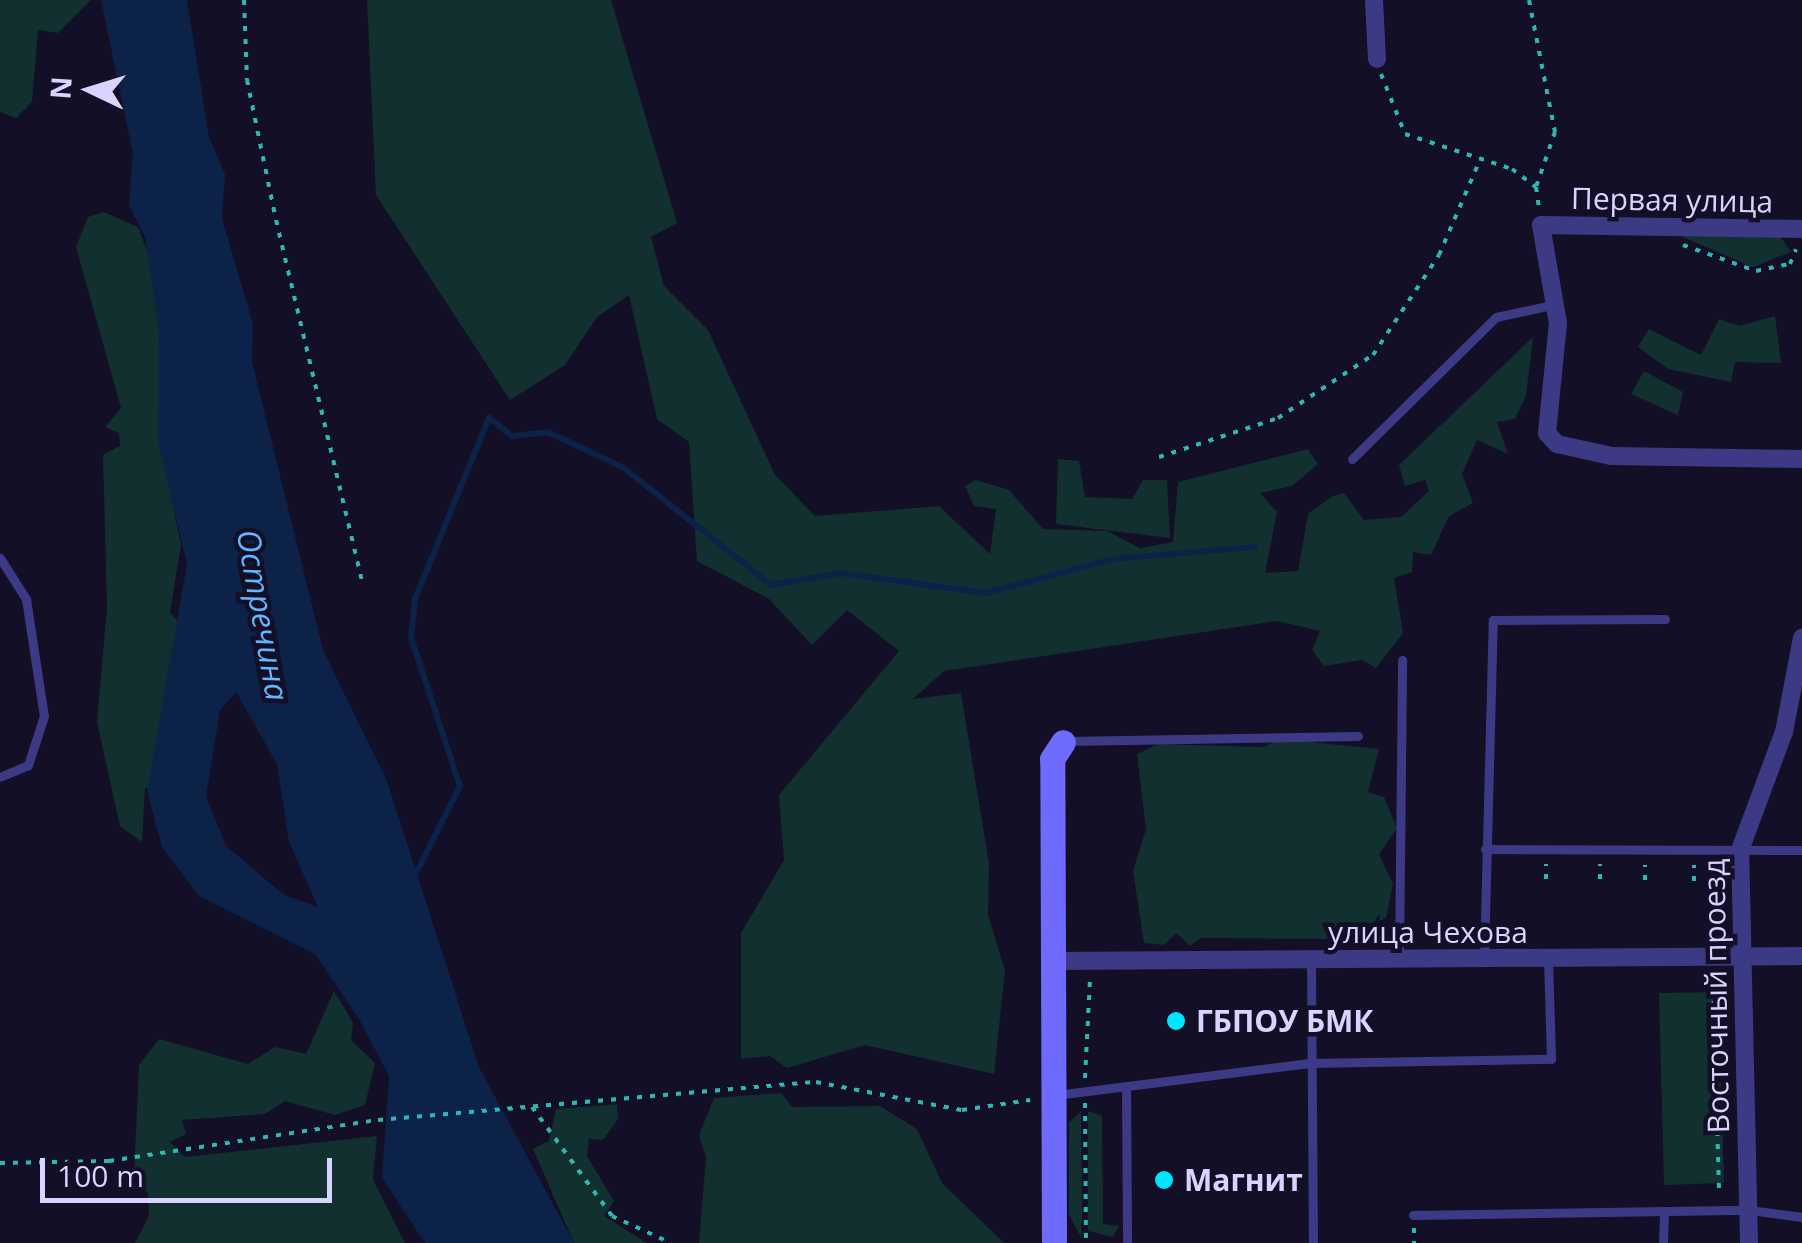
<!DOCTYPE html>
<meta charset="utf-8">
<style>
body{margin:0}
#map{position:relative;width:1802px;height:1243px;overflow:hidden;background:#130f26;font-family:"Open Sans",sans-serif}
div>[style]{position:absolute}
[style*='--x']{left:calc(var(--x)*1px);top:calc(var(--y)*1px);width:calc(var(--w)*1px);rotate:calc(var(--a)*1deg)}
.green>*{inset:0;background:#12302f}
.water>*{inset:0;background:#0c2248}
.stream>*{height:6px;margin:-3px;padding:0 3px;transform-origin:3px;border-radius:3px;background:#0c2248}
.path>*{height:4px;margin-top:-2px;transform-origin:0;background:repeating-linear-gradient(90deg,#2fb8b0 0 5px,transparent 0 13px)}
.lane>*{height:9px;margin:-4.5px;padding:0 4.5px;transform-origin:4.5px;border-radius:4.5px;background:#3d3a85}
.street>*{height:18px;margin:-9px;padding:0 9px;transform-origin:9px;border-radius:9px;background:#3d3a85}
.secondary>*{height:25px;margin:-12.5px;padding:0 12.5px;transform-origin:12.5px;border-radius:12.5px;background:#6f6bff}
.dots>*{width:28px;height:28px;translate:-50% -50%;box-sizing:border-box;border:5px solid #130f26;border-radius:50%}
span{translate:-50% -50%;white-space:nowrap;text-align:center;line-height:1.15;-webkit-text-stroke:9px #130f26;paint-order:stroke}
.street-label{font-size:30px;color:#d9d4ff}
.poi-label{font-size:30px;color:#d9d4ff;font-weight:700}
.left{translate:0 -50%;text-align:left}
.water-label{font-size:32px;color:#62b6ff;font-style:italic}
.north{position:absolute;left:40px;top:40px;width:100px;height:100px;-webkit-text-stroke:8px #130f26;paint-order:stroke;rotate:274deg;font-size:28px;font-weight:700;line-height:40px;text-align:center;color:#d9d4ff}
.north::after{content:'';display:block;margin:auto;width:35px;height:45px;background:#d9d4ff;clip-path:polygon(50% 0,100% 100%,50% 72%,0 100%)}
.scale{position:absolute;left:40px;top:1158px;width:292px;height:45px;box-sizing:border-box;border:5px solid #d9d4ff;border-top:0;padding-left:12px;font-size:30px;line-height:35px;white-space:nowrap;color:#d9d4ff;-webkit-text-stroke:8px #130f26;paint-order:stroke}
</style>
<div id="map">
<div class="green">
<i style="clip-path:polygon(0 0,91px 0,58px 33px,38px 30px,32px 102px,16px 118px,0 112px)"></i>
<i style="clip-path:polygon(367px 0,611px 0,677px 223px,651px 237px,664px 286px,708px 330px,775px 475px,815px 516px,939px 506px,990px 554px,996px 509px,974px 506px,965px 486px,976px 480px,1009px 490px,1043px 529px,1107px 531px,1140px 548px,1173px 542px,1178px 482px,1308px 449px,1318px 464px,1292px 486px,1260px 493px,1277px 512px,1265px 573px,1298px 571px,1308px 514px,1333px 496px,1344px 493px,1364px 520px,1401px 517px,1429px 491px,1425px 480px,1405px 486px,1399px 465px,1533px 337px,1526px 396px,1515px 419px,1497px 422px,1508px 454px,1477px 440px,1462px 474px,1473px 503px,1449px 516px,1431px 555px,1413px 552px,1412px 572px,1394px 578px,1403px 633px,1376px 668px,1362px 660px,1324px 666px,1312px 650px,1320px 631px,1277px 621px,944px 671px,913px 699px,961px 693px,989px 864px,988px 914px,1005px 971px,994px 1074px,865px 1045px,787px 1068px,770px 1056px,741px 1059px,741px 933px,784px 860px,779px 795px,899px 651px,847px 610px,812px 645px,769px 599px,697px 561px,689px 442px,657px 419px,629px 295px,597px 317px,565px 365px,510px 400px,376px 195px)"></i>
<i style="clip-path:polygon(103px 212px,138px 227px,160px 285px,167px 476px,181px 545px,170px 613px,183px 626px,154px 787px,145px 788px,142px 842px,120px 826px,97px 722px,107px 607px,103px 455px,120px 446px,119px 433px,105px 427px,121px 408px,76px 247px,88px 217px)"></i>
<i style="clip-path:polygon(1671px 232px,1778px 233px,1791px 252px,1753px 267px)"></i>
<i style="clip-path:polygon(1775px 316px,1781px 363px,1735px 362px,1731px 382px,1668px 369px,1638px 347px,1649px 329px,1701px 355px,1719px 319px,1739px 326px)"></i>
<i style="clip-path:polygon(1644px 371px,1683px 392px,1678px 415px,1631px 394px)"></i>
<i style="clip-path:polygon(1058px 459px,1079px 461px,1085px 497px,1132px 499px,1143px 480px,1167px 480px,1170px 538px,1056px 524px)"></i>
<i style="clip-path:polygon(1280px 739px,1379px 749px,1368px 792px,1384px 797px,1397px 828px,1379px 854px,1393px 884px,1386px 918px,1338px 939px,1201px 938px,1190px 946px,1176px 933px,1164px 945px,1144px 943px,1133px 871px,1146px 829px,1137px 754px,1158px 744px,1263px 747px)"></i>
<i style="clip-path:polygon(334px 991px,353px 1023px,351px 1040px,375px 1063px,365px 1105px,335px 1115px,285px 1101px,265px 1114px,182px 1120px,186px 1134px,170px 1142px,185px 1157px,377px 1136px,373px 1179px,405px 1243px,135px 1243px,149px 1216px,148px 1194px,134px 1177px,139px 1065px,159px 1039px,248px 1064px,275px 1047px,306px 1054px)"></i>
<i style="clip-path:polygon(1718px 992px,1724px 1183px,1664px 1185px,1659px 993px)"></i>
<i style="clip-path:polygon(781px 1093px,792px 1107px,880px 1106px,917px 1129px,942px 1183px,1004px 1243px,699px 1243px,706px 1157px,699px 1135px,714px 1098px)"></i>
<i style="clip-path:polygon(617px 1104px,618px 1119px,603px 1140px,589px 1139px,587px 1156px,614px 1201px,604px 1216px,647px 1243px,574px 1243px,533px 1149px,549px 1141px,556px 1109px)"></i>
<i style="clip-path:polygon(1081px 1111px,1082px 1216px,1081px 1238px,1069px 1214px,1069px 1123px)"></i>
<i style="clip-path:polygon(1088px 1111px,1102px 1116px,1103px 1224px,1119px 1226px,1113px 1237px,1088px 1231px)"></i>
</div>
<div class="water">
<i style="clip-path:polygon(evenodd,101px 0,187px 0,209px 137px,225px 174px,222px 219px,253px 324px,252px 362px,323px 650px,387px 781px,479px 1067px,574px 1243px,425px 1243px,382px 1178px,389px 1076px,359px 1019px,315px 954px,199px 896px,162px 847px,147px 791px,187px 564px,158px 442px,159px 332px,145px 237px,129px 205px,133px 154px,101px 0,236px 692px,277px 764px,289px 842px,318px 907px,284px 895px,226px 846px,206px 796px,220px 710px,236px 692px)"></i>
</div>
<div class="stream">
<i style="--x:409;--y:887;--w:113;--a:-63.2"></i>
<i style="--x:460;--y:786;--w:156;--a:-108.3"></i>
<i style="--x:411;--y:638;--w:39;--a:-84"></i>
<i style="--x:415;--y:599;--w:196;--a:-67.8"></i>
<i style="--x:489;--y:418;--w:29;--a:38"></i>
<i style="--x:512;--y:436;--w:36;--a:-6"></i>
<i style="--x:548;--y:432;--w:84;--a:25.3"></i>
<i style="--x:624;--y:468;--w:188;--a:38.5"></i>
<i style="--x:771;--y:585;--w:70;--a:-9.9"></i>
<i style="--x:840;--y:573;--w:147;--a:7.8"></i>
<i style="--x:986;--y:593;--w:131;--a:-15"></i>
<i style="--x:1113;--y:559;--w:142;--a:-4.9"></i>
</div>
<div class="path">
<i style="--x:244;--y:0;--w:80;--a:87.9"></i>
<i style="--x:247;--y:80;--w:143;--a:78.3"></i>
<i style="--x:276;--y:220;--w:371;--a:76.6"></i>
<i style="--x:1529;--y:0;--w:135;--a:78.9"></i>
<i style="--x:1555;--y:132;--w:58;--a:109.1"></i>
<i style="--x:1381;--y:74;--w:65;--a:68.2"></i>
<i style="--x:1405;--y:134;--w:113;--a:18.1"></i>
<i style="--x:1512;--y:169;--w:30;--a:37"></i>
<i style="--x:1536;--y:187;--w:21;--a:82"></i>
<i style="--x:1683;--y:245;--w:77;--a:19.6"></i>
<i style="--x:1756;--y:271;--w:35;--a:-12"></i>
<i style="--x:1790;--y:264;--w:16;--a:-68"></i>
<i style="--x:1159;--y:457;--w:125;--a:-18.1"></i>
<i style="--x:1278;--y:418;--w:114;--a:-33.6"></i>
<i style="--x:1373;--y:355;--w:120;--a:-56.6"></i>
<i style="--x:1439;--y:255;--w:101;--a:-66.7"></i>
<i style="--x:1546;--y:879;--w:15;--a:-90"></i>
<i style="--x:1600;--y:879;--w:15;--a:-90"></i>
<i style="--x:1645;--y:880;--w:15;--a:-90"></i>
<i style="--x:1694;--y:881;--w:16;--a:-90"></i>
<i style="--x:1713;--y:975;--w:220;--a:88.4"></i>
<i style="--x:1085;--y:1078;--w:100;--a:-87.1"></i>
<i style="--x:1085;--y:1103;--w:140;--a:89.6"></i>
<i style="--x:532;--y:1107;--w:135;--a:53.7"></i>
<i style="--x:612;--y:1216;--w:65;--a:24.6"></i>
<i style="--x:0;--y:1163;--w:109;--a:-1.1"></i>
<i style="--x:109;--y:1161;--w:272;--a:-8.7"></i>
<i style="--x:378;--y:1120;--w:440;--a:-5"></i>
<i style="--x:816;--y:1082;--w:149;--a:10.9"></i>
<i style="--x:962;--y:1110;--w:69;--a:-8.4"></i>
<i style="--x:1414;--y:1228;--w:15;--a:90"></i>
</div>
<div class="lane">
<i style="--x:1352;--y:459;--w:202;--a:-44.6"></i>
<i style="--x:1496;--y:317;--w:57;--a:-12.1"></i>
<i style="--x:0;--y:558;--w:49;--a:57.6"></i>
<i style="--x:26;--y:599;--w:118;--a:81.3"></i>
<i style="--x:44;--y:716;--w:52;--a:108.1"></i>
<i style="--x:28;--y:765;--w:30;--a:157"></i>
<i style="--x:1066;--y:741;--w:292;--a:-1"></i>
<i style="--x:1485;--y:849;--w:317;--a:0.2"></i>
<i style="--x:1399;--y:957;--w:297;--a:-89.4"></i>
<i style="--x:1484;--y:957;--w:337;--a:-88.5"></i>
<i style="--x:1493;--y:620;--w:172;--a:-0.3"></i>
<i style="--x:1311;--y:961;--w:282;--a:89.6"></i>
<i style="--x:1126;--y:1086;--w:157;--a:89.6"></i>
<i style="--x:1056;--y:1095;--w:256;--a:-7.2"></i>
<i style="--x:1310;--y:1063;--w:241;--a:-1"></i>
<i style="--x:1551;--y:1059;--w:99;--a:-91.7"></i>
<i style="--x:1413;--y:1215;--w:336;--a:-0.9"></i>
<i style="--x:1749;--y:1210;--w:53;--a:7.5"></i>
<i style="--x:1663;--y:1243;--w:32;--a:-88"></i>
</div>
<div class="street">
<i style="--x:1374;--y:0;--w:59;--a:87.1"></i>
<i style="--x:1802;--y:229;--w:261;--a:-179.1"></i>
<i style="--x:1541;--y:225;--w:99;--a:80.2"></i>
<i style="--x:1558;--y:323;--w:111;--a:95.7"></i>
<i style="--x:1547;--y:433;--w:15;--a:48"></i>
<i style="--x:1557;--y:444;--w:55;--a:12.5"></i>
<i style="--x:1611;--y:456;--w:191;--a:0.9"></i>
<i style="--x:1053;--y:961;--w:749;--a:-0.38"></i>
<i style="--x:1749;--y:1243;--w:393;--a:-91.3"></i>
<i style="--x:1740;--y:850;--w:126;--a:-69.6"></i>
<i style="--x:1784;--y:732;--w:96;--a:-79.2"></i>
</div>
<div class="secondary">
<i style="--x:1054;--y:1243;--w:484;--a:-90.2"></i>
<i style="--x:1052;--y:759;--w:20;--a:-57"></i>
</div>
<div class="dots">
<i style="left:1176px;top:1021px;background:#00e5ff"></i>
<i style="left:1164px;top:1180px;background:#00e5ff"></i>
</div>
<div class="street-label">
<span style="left:1672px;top:200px;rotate:1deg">Первая улица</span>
<span style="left:1428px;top:932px">улица Чехова</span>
<span style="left:1716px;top:996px;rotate:-91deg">Восточный проезд</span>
</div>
<div class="poi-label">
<span class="left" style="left:1196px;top:1021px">ГБПОУ БМК</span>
<span class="left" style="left:1184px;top:1180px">Магнит</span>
</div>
<div class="water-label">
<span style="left:263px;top:615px;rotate:80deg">Остречина</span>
</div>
<div class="north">N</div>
<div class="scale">100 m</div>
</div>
